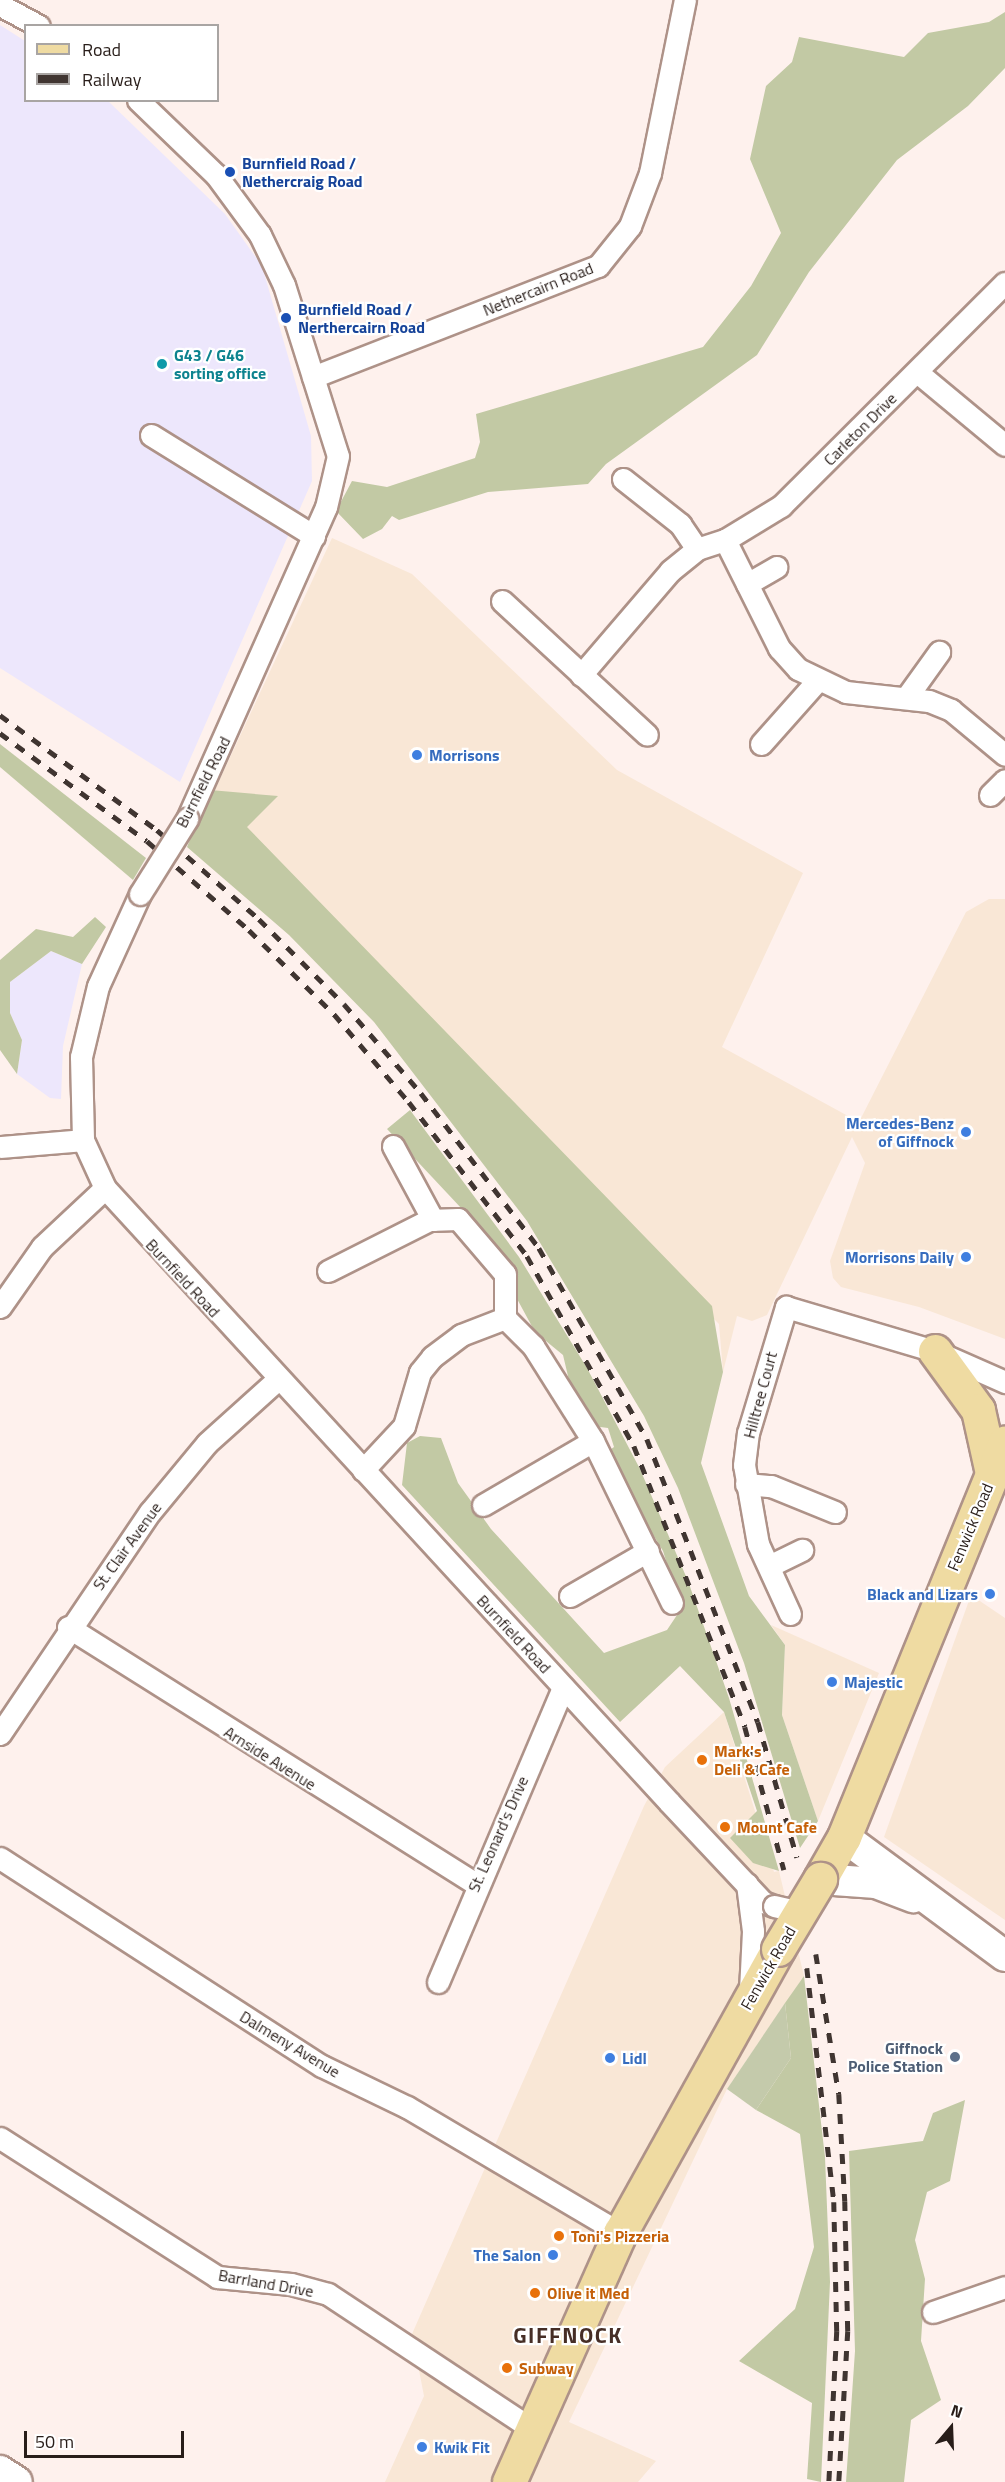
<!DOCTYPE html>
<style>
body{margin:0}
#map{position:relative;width:1005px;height:2482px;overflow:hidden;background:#fef1ed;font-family:"Titillium Web",sans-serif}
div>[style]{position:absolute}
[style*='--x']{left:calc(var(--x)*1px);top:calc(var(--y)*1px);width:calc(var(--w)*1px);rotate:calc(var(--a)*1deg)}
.commercial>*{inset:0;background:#f9e7d6}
.industrial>*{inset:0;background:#ede7fc}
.green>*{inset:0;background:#c4caab}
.forest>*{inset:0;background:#c2c9a4}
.roads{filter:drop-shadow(2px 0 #ae9288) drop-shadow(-2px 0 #ae9288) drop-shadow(0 2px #ae9288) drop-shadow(0 -2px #ae9288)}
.street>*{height:21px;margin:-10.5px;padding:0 10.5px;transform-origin:10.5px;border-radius:10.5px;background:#fff}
.secondary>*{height:30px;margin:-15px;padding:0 15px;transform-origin:15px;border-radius:15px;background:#fff}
.primary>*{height:33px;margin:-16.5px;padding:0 16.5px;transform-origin:16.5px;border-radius:16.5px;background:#efdba2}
.rail>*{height:4.5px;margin-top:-2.25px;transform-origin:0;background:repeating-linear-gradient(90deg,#403531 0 10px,transparent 0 20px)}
.bridges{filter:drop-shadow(2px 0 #ae9288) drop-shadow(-2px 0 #ae9288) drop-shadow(0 2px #ae9288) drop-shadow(0 -2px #ae9288)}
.street-bridge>*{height:21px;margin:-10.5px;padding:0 10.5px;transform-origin:10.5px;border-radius:10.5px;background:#fff}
.primary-bridge>*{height:33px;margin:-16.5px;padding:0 16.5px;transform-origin:16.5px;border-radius:16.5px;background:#efdba2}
.dots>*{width:16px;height:16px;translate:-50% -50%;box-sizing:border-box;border:3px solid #fff;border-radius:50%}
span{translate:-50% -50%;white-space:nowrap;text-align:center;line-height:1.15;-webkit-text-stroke:4.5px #fff;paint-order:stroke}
.transit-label{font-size:16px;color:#164399;font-weight:700}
.left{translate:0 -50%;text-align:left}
.street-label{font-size:16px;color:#281d19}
.culture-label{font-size:16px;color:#0d838f;font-weight:700}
.shop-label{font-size:16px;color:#366cbe;font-weight:700}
.right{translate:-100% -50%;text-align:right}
.food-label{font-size:16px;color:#c56008;font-weight:700}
.service-label{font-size:16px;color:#4e5e75;font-weight:700}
.district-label{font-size:22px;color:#462e26;font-weight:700;letter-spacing:1.5px}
.legend{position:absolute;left:24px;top:24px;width:195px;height:78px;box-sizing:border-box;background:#fff;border:2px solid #a9a5a3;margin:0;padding:8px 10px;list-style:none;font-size:18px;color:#281d19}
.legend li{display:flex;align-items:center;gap:12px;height:30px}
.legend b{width:30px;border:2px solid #a9a5a3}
.north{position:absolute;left:921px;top:2398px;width:60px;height:60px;-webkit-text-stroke:4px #fff;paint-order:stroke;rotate:19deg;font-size:16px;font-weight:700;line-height:24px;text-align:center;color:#281d19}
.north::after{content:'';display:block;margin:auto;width:21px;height:27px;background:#281d19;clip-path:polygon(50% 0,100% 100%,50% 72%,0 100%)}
.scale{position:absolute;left:24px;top:2431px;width:160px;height:27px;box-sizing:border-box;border:3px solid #281d19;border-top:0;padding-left:8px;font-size:18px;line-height:21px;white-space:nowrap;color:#281d19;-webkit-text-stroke:4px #fff;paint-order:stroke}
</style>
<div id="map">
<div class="commercial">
<i style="clip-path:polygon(332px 538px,412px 574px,617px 770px,803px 873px,722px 1047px,859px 1122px,966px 912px,989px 899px,1005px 899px,1005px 1339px,919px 1307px,841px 1287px,833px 1278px,830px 1261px,865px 1163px,852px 1137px,767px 1315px,752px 1321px,737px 1316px,723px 1372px,719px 1324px,206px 809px)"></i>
<i style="clip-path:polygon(971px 1595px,1005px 1618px,1005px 1920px,884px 1837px)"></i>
<i style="clip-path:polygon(771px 1625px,879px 1673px,818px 1821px,782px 1715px,785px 1645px)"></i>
<i style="clip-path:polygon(724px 1712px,774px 1872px,779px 1871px,804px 1976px,727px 2089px,569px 2422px,656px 2461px,638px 2482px,385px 2482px,424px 2396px,412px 2334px,644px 1806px,665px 1767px)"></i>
</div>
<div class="industrial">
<i style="clip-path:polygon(0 25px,25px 41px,26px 100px,108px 101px,225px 214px,262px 266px,311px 436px,312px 481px,180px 782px,0 668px)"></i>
<i style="clip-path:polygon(51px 951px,82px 964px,63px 1046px,61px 1099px,50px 1098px,17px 1074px,22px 1040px,10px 1013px,10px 982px)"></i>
</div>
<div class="green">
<i style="clip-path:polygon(785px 2003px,791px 2058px,756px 2110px,727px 2089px)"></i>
</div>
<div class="forest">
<i style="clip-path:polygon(1005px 12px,1005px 68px,968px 106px,897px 160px,809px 272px,757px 355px,606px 464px,588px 484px,488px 492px,399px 520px,392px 516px,382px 529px,363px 539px,336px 511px,352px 481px,387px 487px,475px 458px,480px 442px,476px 414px,703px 347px,751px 286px,781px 233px,750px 159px,766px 86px,792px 62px,799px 37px,904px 57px,928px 33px,989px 22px)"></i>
<i style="clip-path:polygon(0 744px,146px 858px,133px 880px,0 767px)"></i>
<i style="clip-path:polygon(210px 790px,278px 796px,247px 827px,712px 1306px,723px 1372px,701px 1463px,749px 1596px,785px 1645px,782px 1715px,818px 1821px,800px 1848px,744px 1663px,678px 1488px,644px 1416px,527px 1221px,374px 1022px,289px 935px,187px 847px)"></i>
<i style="clip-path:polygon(95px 917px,106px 927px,82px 964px,51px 951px,10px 982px,10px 1013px,22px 1040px,17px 1074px,0 1050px,0 960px,36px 929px,73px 937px)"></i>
<i style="clip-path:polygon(410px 1110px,519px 1257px,587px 1368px,640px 1469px,688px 1581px,729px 1698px,779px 1871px,753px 1863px,730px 1838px,757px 1811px,724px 1712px,680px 1666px,620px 1722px,402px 1485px,407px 1443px,420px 1436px,441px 1438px,458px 1483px,491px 1529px,604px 1653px,667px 1630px,681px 1609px,663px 1551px,604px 1454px,614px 1447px,608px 1428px,593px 1426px,572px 1393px,563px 1355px,535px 1332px,477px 1225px,387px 1129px)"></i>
<i style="clip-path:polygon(804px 1976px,825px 2157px,830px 2282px,821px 2482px,807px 2479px,812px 2403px,739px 2361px,795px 2309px,814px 2247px,800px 2134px,756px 2110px,791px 2058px,785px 2003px)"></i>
<i style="clip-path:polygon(965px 2100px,950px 2181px,927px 2192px,915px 2240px,925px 2279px,921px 2341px,941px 2400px,911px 2420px,904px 2482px,846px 2482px,855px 2351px,849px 2151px,923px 2141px,933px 2113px)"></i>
</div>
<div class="roads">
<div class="street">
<i style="--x:0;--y:5;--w:44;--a:28.3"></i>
<i style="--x:138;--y:100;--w:108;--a:43.9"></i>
<i style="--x:216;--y:175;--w:74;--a:53.7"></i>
<i style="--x:260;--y:235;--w:55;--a:64.4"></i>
<i style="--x:284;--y:285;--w:179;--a:72.5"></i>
<i style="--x:338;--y:456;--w:52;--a:103.2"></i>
<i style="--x:326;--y:507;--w:342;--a:114"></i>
<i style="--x:917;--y:372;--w:114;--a:39.7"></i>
<i style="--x:313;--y:377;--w:306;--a:-21.3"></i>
<i style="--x:598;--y:266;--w:51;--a:-51.3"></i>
<i style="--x:630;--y:226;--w:57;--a:-69.3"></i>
<i style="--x:650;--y:173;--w:177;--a:-78.6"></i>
<i style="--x:151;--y:435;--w:192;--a:31.8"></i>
<i style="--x:623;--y:479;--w:73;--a:38.3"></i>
<i style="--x:680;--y:524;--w:30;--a:56"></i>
<i style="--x:725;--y:540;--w:121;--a:63.4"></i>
<i style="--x:779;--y:648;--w:28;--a:48"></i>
<i style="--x:798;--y:669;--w:53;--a:25.6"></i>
<i style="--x:846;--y:692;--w:83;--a:6.2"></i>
<i style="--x:929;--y:701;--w:24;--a:22"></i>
<i style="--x:951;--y:710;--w:70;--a:39.8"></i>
<i style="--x:747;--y:584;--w:34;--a:-30"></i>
<i style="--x:502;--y:601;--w:197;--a:42.7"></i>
<i style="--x:581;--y:675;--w:137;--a:-49.4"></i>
<i style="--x:670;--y:571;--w:35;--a:-39"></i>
<i style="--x:697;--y:549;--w:29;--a:-18"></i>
<i style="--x:725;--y:540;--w:66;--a:-31.3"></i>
<i style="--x:781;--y:506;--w:316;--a:-44.9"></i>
<i style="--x:906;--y:698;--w:57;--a:-54.3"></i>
<i style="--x:761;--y:744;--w:83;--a:-48.4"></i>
<i style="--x:990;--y:795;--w:21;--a:-45"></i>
<i style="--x:140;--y:894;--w:101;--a:114.5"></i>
<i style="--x:98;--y:986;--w:73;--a:103.5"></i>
<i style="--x:81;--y:1057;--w:83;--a:88.6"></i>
<i style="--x:83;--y:1140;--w:53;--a:65.4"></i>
<i style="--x:105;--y:1188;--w:834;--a:47.43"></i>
<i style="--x:669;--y:1802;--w:137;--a:46.8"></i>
<i style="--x:763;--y:1902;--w:12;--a:20"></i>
<i style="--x:393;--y:1146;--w:84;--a:61.6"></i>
<i style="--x:0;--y:1147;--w:83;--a:-4.8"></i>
<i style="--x:328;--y:1271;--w:113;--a:-26.8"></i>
<i style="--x:429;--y:1220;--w:29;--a:-2"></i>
<i style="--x:458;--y:1219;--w:72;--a:49.5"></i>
<i style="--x:505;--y:1274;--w:44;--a:90"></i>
<i style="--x:505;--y:1318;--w:40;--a:45"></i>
<i style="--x:533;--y:1346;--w:112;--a:57.7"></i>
<i style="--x:593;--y:1441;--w:180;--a:64"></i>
<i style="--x:0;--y:1307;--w:73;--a:-55"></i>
<i style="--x:42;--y:1247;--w:86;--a:-43.1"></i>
<i style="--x:363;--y:1470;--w:60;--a:-47"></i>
<i style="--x:404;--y:1426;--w:56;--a:-73.5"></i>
<i style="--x:420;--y:1372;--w:19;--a:-51"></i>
<i style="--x:432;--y:1357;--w:36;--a:-37"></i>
<i style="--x:461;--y:1335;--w:47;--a:-21.1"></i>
<i style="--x:746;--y:1484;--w:25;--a:5"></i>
<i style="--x:771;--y:1486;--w:69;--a:22.1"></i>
<i style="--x:483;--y:1505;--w:127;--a:-30.2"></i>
<i style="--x:769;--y:1566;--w:37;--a:-26"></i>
<i style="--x:570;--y:1596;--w:90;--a:-30"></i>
<i style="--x:790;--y:1614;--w:77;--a:-114.6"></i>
<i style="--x:758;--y:1544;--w:80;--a:-100"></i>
<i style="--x:744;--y:1465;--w:32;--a:-83"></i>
<i style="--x:748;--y:1433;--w:132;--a:-73.2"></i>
<i style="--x:786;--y:1307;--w:155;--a:16.5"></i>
<i style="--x:935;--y:1351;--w:77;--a:23.9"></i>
<i style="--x:68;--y:1627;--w:482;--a:32.2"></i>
<i style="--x:0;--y:1734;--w:268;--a:-56"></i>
<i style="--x:150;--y:1512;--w:89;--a:-50.4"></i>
<i style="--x:207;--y:1443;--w:96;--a:-42"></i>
<i style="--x:0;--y:1858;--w:383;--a:32.9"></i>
<i style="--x:322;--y:2066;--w:94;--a:25.8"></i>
<i style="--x:407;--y:2107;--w:247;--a:30.6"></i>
<i style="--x:747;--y:1884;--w:47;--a:82.7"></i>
<i style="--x:753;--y:1931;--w:60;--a:92.9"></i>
<i style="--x:438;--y:1982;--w:320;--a:-67"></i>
<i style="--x:0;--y:2138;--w:258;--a:32.6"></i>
<i style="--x:217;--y:2277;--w:74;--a:5.4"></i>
<i style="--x:291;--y:2284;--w:38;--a:15"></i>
<i style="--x:328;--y:2294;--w:245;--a:33.5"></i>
<i style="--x:933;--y:2312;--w:76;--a:-19.1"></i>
</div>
<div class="secondary">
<i style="--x:844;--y:1837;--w:200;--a:36.5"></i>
<i style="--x:820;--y:1879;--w:56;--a:4.1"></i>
<i style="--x:876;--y:1883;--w:40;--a:21"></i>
<i style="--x:0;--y:2471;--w:20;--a:33"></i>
</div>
<div class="primary">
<i style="--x:935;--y:1351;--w:73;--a:53.9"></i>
<i style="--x:978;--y:1410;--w:65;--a:77.5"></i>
<i style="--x:820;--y:1879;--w:48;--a:-60.3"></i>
<i style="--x:844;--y:1837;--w:426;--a:-67.8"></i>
<i style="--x:509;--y:2482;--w:273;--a:-66"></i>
<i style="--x:620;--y:2233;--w:325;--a:-60.9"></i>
</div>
</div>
<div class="rail">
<i style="--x:0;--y:715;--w:195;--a:36.2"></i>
<i style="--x:157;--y:830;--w:135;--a:41.1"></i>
<i style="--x:259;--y:919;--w:120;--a:45"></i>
<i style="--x:344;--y:1004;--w:118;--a:49.1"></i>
<i style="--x:421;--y:1093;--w:195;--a:52.7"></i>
<i style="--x:539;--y:1248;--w:219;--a:60.5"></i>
<i style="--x:647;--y:1439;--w:304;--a:68.6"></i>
<i style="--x:758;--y:1722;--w:141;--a:73.9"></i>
<i style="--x:0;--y:733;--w:182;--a:36.3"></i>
<i style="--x:147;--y:841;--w:135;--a:41.1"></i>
<i style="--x:249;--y:930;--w:120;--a:44.7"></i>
<i style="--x:334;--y:1014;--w:116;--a:49.6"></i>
<i style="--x:409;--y:1102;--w:194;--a:52.5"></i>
<i style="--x:527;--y:1256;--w:218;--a:60.6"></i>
<i style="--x:634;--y:1446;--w:302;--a:68.4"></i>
<i style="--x:745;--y:1727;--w:148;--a:74.7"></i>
<i style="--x:816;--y:1954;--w:142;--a:80.7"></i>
<i style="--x:839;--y:2094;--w:107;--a:86.8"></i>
<i style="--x:845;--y:2201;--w:130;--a:88.7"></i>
<i style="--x:848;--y:2331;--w:151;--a:93.4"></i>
<i style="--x:807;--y:1968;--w:236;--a:83.4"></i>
<i style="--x:834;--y:2202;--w:129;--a:88.7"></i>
<i style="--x:837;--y:2331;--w:151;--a:93"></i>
</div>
<div class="bridges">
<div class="street-bridge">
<i style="--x:140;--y:894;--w:89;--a:-57.9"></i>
<i style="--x:774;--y:1906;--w:27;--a:13"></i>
</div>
<div class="primary-bridge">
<i style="--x:778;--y:1949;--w:82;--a:-59"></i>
</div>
</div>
<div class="dots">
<i style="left:230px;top:172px;background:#1a4fb4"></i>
<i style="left:286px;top:318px;background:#1a4fb4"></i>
<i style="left:162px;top:364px;background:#0f9aa8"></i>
<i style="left:417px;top:755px;background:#3f7fe0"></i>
<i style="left:966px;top:1132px;background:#3f7fe0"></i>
<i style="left:966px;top:1257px;background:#3f7fe0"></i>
<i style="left:990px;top:1594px;background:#3f7fe0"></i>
<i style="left:832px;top:1682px;background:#3f7fe0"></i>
<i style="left:702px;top:1760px;background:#e8710a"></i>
<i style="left:725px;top:1827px;background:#e8710a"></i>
<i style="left:955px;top:2057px;background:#5c6f8a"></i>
<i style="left:610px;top:2058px;background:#3f7fe0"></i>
<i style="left:559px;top:2236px;background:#e8710a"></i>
<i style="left:553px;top:2255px;background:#3f7fe0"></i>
<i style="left:535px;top:2293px;background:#e8710a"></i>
<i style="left:507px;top:2368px;background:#e8710a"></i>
<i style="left:422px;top:2447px;background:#3f7fe0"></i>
</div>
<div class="transit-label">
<span class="left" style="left:242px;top:172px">Burnfield Road /<br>Nethercraig Road</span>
<span class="left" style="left:298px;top:318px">Burnfield Road /<br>Nerthercairn Road</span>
</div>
<div class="street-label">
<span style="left:538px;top:289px;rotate:-22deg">Nethercairn Road</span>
<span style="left:860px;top:429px;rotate:-45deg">Carleton Drive</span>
<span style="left:203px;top:782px;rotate:-63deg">Burnfield Road</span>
<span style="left:183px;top:1278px;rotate:47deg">Burnfield Road</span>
<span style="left:760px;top:1395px;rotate:-75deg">Hilltree Court</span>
<span style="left:970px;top:1527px;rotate:-67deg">Fenwick Road</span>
<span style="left:127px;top:1546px;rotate:-54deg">St. Clair Avenue</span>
<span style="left:514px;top:1634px;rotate:47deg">Burnfield Road</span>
<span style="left:270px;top:1758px;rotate:32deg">Arnside Avenue</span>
<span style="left:498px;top:1834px;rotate:-66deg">St. Leonard's Drive</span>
<span style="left:768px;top:1968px;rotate:-60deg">Fenwick Road</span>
<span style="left:290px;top:2044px;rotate:31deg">Dalmeny Avenue</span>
<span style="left:266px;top:2283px;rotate:10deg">Barrland Drive</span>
</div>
<div class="culture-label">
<span class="left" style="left:174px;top:364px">G43 / G46<br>sorting office</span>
</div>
<div class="shop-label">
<span class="left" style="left:429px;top:755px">Morrisons</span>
<span class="right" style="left:954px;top:1132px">Mercedes-Benz<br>of Giffnock</span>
<span class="right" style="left:954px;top:1257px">Morrisons Daily</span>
<span class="right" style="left:978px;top:1594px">Black and Lizars</span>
<span class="left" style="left:844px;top:1682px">Majestic</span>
<span class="left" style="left:622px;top:2058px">Lidl</span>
<span class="right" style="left:541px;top:2255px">The Salon</span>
<span class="left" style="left:434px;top:2447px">Kwik Fit</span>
</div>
<div class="food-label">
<span class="left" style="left:714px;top:1760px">Mark's<br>Deli &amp; Cafe</span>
<span class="left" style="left:737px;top:1827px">Mount Cafe</span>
<span class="left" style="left:571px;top:2236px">Toni's Pizzeria</span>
<span class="left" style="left:547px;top:2293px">Olive it Med</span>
<span class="left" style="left:519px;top:2368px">Subway</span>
</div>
<div class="service-label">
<span class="right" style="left:943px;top:2057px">Giffnock<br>Police Station</span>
</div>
<div class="district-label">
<span style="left:568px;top:2336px">GIFFNOCK</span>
</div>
<ul class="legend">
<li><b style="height:8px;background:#efdba2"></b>Road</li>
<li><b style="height:8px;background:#403531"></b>Railway</li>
</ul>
<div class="north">N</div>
<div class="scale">50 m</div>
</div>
